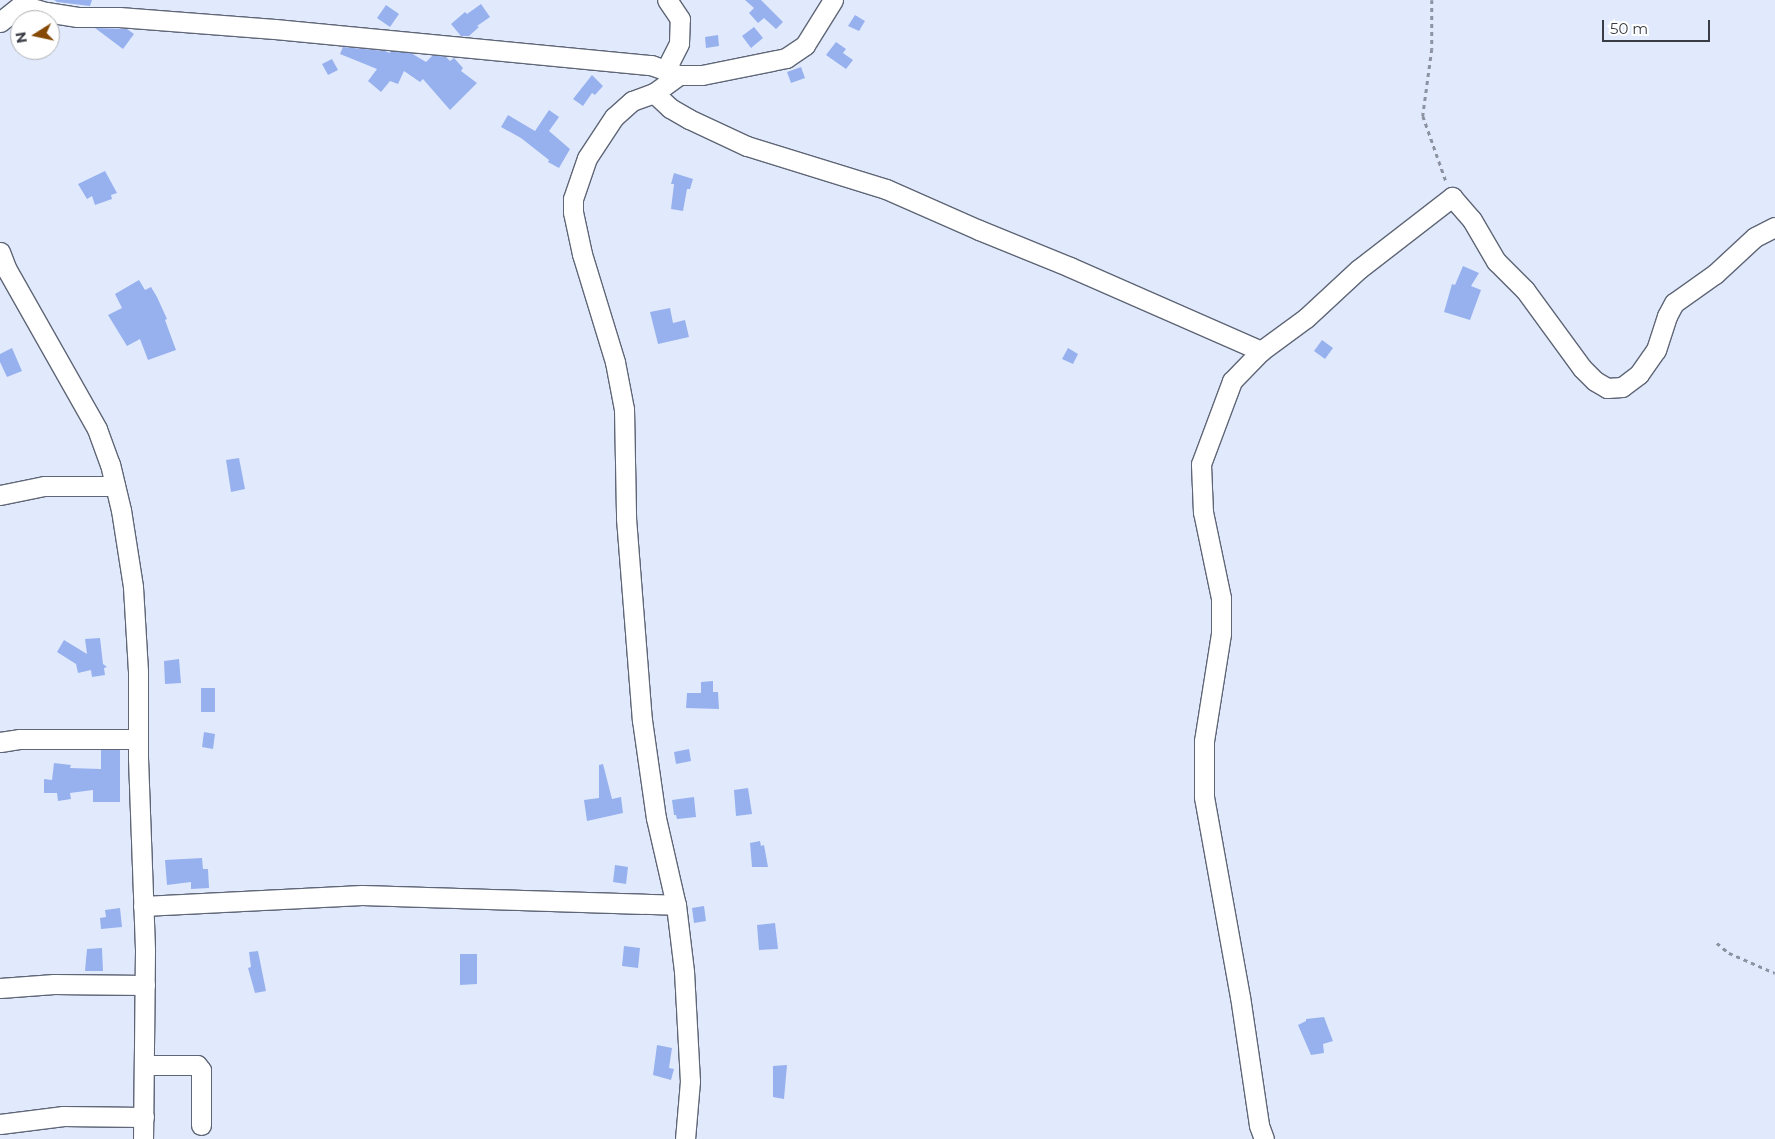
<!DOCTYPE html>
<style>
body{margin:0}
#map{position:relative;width:1775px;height:1139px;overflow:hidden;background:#e1eafd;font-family:Montserrat,sans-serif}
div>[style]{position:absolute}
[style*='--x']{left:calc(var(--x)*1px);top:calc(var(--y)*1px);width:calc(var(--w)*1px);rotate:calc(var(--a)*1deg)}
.building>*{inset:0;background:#97b1ef}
.path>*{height:2.5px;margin-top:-1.25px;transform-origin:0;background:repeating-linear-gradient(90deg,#8d92a0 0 4px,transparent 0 8px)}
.roads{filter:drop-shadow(1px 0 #5f6676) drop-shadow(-1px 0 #5f6676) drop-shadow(0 1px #5f6676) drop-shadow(0 -1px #5f6676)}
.minor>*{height:19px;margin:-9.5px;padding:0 9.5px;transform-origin:9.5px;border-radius:9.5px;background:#fff}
span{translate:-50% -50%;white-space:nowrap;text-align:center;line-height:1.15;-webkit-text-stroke:5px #fff;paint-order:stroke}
.north{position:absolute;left:10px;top:10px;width:50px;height:50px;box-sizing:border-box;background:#fff;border:1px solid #b0b1b4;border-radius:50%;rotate:260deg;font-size:14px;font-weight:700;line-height:20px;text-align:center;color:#393c44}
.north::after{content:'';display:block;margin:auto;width:18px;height:22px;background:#854903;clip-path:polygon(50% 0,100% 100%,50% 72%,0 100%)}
.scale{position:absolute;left:1602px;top:20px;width:108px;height:22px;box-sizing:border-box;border:2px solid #393c44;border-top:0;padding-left:6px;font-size:15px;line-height:18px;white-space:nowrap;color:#393c44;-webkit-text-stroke:4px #fff;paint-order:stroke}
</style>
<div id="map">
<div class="building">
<i style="clip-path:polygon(54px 0,92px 0,90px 6px,57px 2px)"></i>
<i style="clip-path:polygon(745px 0,761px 0,783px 22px,776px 29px,764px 18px,758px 23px,749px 13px,754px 8px)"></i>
<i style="clip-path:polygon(481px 4px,490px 17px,477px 26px,479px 27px,469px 36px,461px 36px,451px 24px,465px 12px,467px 14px)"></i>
<i style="clip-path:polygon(386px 5px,399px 14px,390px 27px,377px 18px)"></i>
<i style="clip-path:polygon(855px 15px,865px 21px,859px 31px,848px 26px)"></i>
<i style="clip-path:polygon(754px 27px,763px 38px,751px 48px,742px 36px)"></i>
<i style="clip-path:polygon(95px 28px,127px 29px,134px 34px,123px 49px)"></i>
<i style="clip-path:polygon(718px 35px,719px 46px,706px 48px,705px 37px)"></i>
<i style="clip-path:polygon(836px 42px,846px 49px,843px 53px,853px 60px,846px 69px,826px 55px)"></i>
<i style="clip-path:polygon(343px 47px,385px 51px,390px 53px,391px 51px,411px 53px,426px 62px,433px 55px,446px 57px,450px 61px,454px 58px,463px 68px,461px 71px,477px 83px,450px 110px,423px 79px,420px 82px,404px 71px,398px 84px,390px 81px,381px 92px,368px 81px,377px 69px,340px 54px)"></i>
<i style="clip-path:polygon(332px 59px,338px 70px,328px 75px,322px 64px)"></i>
<i style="clip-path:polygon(801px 67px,805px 78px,791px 83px,787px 72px)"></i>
<i style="clip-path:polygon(592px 75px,603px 86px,595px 95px,592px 93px,583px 106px,573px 99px)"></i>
<i style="clip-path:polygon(549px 110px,559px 117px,549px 131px,570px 149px,559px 168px,548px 162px,549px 160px,521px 138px,501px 127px,508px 115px,535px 131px)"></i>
<i style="clip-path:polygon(105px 171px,117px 193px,111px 195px,112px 199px,95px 205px,92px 196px,87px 199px,78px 184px)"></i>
<i style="clip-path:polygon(674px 173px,693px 179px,690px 189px,687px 189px,683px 211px,671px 209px,674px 184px,671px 184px)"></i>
<i style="clip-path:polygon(1463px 266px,1479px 273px,1471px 286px,1481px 290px,1470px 320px,1444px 312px,1452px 284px,1455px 285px)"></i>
<i style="clip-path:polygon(139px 280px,145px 290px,151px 287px,157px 297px,167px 319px,165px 320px,176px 350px,148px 360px,140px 339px,127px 346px,108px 315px,122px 308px,115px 294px)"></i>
<i style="clip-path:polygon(670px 308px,673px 323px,685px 320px,689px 337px,658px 344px,650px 312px)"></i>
<i style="clip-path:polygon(1322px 340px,1333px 348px,1325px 359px,1314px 351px)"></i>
<i style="clip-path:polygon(12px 348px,22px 371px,7px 377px,0 362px,0 354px)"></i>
<i style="clip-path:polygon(1068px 348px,1078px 354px,1073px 364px,1062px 359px)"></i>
<i style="clip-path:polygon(239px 458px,245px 489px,231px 492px,226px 460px)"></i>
<i style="clip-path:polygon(100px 638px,103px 664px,107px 667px,104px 668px,105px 675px,92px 677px,91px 670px,78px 673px,76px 664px,57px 652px,64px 640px,87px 654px,85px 639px)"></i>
<i style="clip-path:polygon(179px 659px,181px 683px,165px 684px,164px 661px)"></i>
<i style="clip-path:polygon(713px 681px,713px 692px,718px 692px,719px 709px,686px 708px,687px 693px,701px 693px,701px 682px)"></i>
<i style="clip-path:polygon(201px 688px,215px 688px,215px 712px,201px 712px)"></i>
<i style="clip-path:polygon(204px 732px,215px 734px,213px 749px,202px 747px)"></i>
<i style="clip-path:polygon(689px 749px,691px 761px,676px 764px,674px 752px)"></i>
<i style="clip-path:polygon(101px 750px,120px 750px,120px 802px,93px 802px,93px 790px,70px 793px,71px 799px,58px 801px,57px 793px,44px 793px,44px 779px,52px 780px,54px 763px,71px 765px,70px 768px,101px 769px)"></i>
<i style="clip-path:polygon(603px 764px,612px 799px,621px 797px,623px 813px,587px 821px,584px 800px,599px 798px,599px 765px)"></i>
<i style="clip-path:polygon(748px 788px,752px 814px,736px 816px,734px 790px)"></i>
<i style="clip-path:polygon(694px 797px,696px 817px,677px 819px,676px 815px,674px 815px,672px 800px)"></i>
<i style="clip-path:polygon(760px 841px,761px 846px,764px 845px,768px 867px,752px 867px,750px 843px)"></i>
<i style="clip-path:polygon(202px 858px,203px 869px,208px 869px,209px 888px,191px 889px,191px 882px,167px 885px,165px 860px)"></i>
<i style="clip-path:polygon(615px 865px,628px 867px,626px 884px,613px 882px)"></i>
<i style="clip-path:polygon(704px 906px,706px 921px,694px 923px,692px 908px)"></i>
<i style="clip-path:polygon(120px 908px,122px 927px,101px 929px,100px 918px,106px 917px,105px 910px)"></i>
<i style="clip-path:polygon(775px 923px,778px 949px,759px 950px,757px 925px)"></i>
<i style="clip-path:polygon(624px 946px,640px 948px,638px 968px,622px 966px)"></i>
<i style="clip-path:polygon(102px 948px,103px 971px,85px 971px,87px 949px)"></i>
<i style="clip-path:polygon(258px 951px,266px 991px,255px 993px,248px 968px,251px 967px,249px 952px)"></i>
<i style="clip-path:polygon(460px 954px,477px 954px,477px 984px,460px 985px)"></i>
<i style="clip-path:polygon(1324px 1017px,1333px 1041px,1323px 1044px,1324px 1053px,1311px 1055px,1298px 1025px,1306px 1021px,1306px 1019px)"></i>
<i style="clip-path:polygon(657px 1045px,672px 1048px,669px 1068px,674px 1069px,671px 1080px,653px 1075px)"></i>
<i style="clip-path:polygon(787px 1065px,784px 1099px,773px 1097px,773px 1066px)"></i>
</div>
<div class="path">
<i style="--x:1432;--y:0;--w:49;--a:90"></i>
<i style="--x:1432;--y:49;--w:68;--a:97.7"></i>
<i style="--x:1423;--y:116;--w:69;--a:70.5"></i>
<i style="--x:1717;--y:943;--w:16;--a:40"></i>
<i style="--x:1729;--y:953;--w:50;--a:23.5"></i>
</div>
<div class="roads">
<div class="minor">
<i style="--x:0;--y:22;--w:27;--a:-39"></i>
<i style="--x:21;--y:5;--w:26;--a:16"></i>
<i style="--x:46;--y:12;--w:32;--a:9"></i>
<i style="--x:78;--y:17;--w:41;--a:0"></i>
<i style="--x:119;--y:17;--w:156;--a:4.4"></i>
<i style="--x:275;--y:29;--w:378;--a:5.5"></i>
<i style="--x:651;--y:65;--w:30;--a:20"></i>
<i style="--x:679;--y:75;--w:23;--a:0"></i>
<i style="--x:702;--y:75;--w:86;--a:-11.4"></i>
<i style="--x:786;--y:58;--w:23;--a:-34"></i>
<i style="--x:805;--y:45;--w:53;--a:-58.1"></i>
<i style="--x:665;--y:71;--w:31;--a:-63"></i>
<i style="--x:679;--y:43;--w:24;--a:-88"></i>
<i style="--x:680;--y:19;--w:23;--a:-124"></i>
<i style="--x:679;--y:75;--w:31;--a:144"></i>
<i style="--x:654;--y:93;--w:23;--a:160"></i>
<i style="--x:632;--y:101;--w:24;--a:138"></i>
<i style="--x:614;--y:117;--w:49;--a:123.4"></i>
<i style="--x:587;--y:158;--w:43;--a:108.9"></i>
<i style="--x:573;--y:199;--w:13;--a:90"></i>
<i style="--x:573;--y:212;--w:43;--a:77.9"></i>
<i style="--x:582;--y:254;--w:113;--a:73"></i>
<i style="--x:615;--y:362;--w:48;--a:79.2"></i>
<i style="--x:624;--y:409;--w:109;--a:88.9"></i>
<i style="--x:626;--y:518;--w:203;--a:85.5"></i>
<i style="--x:642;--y:720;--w:99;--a:81.9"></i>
<i style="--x:656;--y:818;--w:89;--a:77.1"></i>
<i style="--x:676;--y:905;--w:66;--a:83.1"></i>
<i style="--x:684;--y:971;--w:110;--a:86.9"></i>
<i style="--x:690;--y:1081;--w:58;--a:94.9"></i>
<i style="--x:654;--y:93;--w:22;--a:43"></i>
<i style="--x:670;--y:108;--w:22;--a:30"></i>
<i style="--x:689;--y:119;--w:64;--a:25"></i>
<i style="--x:747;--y:146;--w:145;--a:17.2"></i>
<i style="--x:886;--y:189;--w:102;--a:23.8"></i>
<i style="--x:979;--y:230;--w:98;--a:22.1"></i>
<i style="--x:1070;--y:267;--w:209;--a:23.7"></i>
<i style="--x:0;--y:252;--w:17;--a:69"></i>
<i style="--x:6;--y:268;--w:185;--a:60.5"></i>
<i style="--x:97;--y:429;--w:37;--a:70"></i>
<i style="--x:110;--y:464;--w:47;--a:76.6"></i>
<i style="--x:121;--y:510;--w:78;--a:81.1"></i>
<i style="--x:133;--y:587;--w:85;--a:86.6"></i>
<i style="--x:138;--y:672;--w:86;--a:90"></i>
<i style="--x:138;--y:758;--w:193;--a:87.9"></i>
<i style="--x:145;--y:951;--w:188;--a:90.6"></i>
<i style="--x:0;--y:495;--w:45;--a:-11.6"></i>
<i style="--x:44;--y:486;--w:71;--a:0"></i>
<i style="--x:0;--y:742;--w:19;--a:-9"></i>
<i style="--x:19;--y:739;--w:119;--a:0"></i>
<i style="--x:143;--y:906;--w:219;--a:-2.9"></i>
<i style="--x:362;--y:895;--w:314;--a:1.8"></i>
<i style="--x:0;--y:988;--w:54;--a:-4.2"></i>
<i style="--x:54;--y:984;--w:91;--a:0.6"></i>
<i style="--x:144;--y:1065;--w:53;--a:0"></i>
<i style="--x:197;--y:1065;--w:6;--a:51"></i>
<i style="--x:201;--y:1070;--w:55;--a:90"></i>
<i style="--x:0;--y:1124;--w:64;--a:-7.2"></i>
<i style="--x:63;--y:1116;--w:81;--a:0.7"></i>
<i style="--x:1264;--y:1139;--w:15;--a:-110"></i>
<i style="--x:1259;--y:1125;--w:129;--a:-98.4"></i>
<i style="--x:1240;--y:997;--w:203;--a:-100.2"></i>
<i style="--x:1204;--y:797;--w:56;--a:-90"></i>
<i style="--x:1204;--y:741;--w:108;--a:-81"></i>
<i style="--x:1221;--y:634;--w:36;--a:-90"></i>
<i style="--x:1221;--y:598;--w:88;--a:-101.8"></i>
<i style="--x:1203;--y:512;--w:48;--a:-92.4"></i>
<i style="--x:1201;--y:464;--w:89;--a:-69.5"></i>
<i style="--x:1232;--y:381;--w:42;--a:-46"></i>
<i style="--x:1261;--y:351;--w:56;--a:-36.3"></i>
<i style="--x:1306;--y:318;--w:72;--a:-42.8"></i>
<i style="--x:1359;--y:269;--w:118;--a:-37.7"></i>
<i style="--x:1452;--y:197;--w:30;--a:49"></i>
<i style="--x:1472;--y:220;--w:48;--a:59.7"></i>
<i style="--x:1496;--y:261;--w:41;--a:45"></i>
<i style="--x:1525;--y:290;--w:97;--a:53.8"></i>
<i style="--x:1582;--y:368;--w:18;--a:45"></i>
<i style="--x:1595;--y:381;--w:14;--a:30"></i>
<i style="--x:1607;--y:388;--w:15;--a:-4"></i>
<i style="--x:1622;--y:387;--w:21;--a:-37"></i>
<i style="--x:1639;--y:374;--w:29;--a:-55"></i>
<i style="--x:1656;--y:350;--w:36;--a:-72"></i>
<i style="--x:1667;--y:316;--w:15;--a:-62"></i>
<i style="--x:1674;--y:303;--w:50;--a:-35.3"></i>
<i style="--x:1715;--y:274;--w:54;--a:-42.8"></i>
<i style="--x:1755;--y:237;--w:22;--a:-27"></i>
</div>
</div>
<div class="north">N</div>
<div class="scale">50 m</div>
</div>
